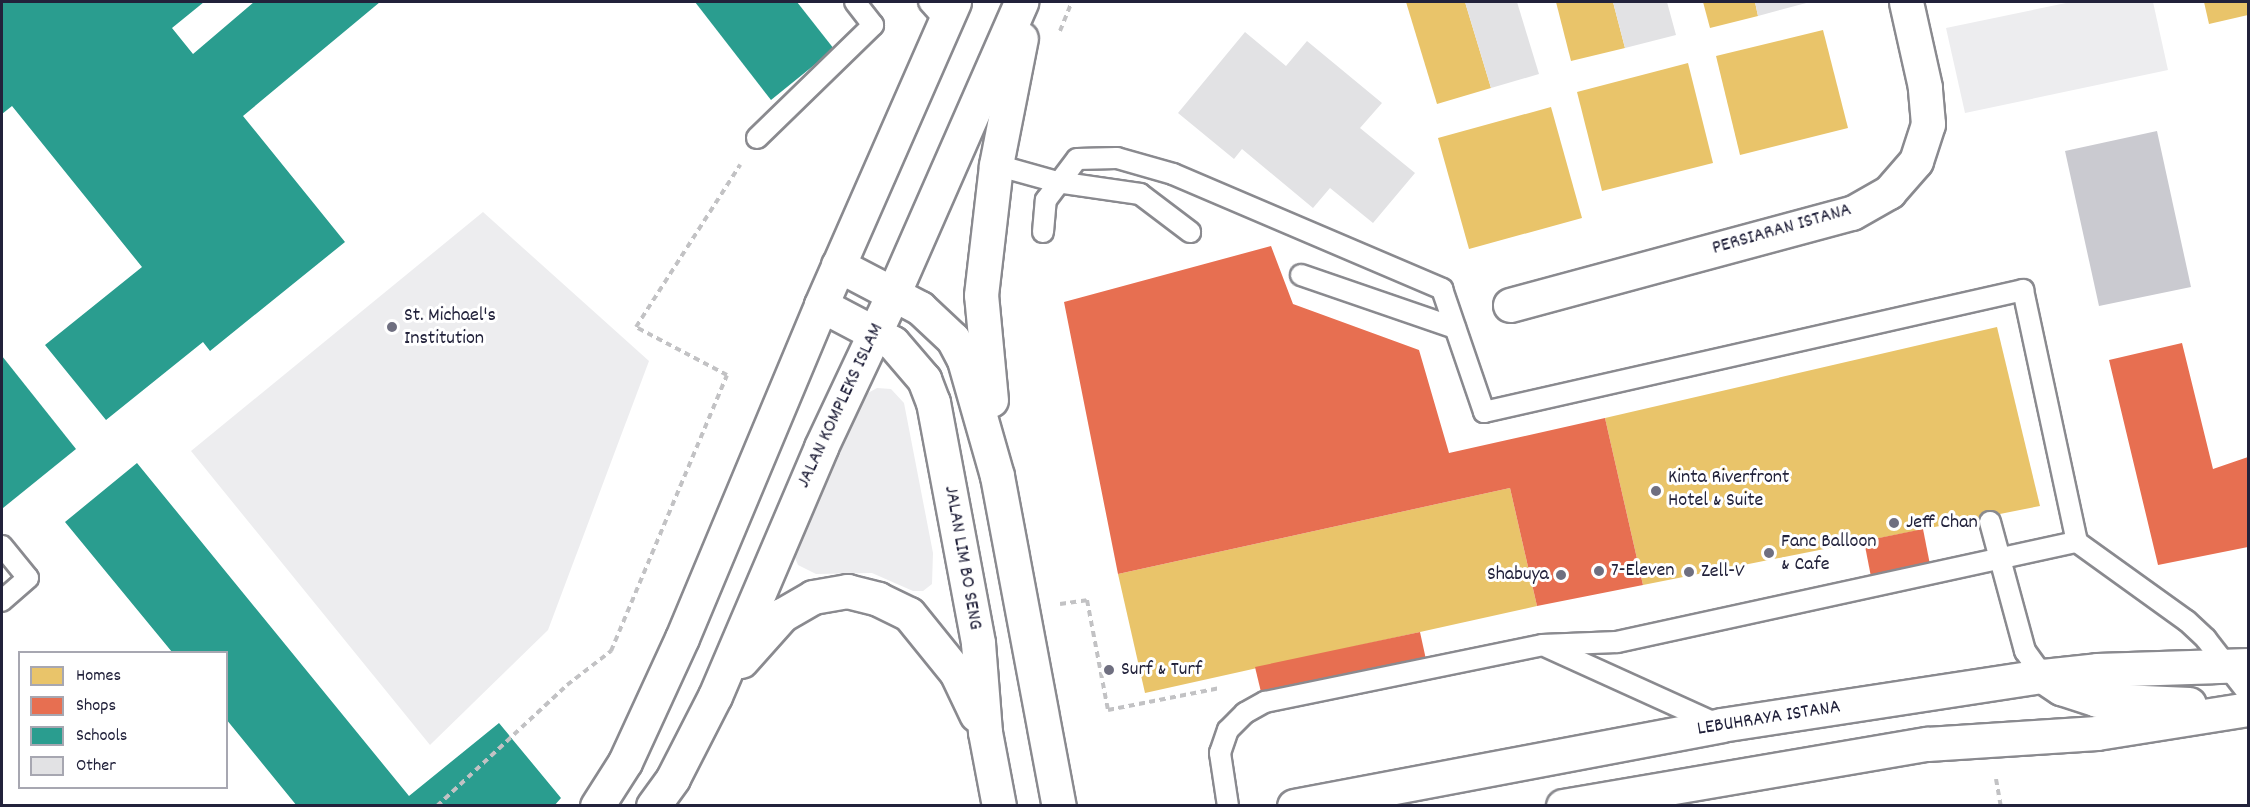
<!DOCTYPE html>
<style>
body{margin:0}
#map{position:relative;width:2250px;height:807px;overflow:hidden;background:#fff;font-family:Dekko,sans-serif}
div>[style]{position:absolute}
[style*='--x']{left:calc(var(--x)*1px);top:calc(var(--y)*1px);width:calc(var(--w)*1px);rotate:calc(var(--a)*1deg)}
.green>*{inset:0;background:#ededef}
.water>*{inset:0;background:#cacad0}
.homes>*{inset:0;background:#e9c46a}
.shops>*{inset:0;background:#e76f51}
.schools>*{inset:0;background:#2a9d8f}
.building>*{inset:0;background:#e2e2e4}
.path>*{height:4px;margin-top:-2px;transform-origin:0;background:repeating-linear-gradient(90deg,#c2c2c4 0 6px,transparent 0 10.5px)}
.roads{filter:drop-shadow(2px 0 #8a8a8f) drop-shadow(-2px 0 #8a8a8f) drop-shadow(0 2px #8a8a8f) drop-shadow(0 -2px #8a8a8f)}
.lane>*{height:20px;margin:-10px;padding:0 10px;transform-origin:10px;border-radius:10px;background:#fff}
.street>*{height:33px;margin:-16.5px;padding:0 16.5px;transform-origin:16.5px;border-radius:16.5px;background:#fff}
.secondary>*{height:33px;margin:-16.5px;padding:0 16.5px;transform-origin:16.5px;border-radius:16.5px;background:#fff}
.dots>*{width:16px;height:16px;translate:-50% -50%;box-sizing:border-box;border:3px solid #fff;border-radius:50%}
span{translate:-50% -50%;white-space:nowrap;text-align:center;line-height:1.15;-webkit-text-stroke:6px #fff;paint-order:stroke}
.street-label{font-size:20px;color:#22223b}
.poi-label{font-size:20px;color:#22223b}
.left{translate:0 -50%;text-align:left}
.right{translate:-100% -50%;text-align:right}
.frame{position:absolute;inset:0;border:3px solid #22223b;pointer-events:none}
.legend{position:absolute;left:18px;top:651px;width:210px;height:138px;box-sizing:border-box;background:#fff;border:2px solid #a7a7b1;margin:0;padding:8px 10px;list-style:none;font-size:18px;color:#22223b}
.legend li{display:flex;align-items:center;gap:12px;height:30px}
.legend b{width:30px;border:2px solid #a7a7b1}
</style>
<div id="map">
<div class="green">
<i style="clip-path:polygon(2071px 2px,2153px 2px,2168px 70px,1965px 113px,1946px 28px)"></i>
<i style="clip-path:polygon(483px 212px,649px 361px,548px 630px,430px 745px,191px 451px)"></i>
<i style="clip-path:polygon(877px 388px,891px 389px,904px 403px,933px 553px,932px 584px,923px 591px,913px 591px,872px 573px,816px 574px,798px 565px,793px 553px,859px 398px)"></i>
</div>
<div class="water">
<i style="clip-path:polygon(2157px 131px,2191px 287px,2099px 306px,2065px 151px)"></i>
</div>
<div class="homes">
<i style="clip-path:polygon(1406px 2px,1465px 2px,1491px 88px,1437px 104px)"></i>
<i style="clip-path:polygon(1556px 2px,1613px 2px,1625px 48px,1571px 61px)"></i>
<i style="clip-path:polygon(1703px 2px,1755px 2px,1758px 16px,1710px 28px)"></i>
<i style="clip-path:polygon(2204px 2px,2248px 2px,2248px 15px,2209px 24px)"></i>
<i style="clip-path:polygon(1823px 30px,1848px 128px,1740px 155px,1716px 56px)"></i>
<i style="clip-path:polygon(1688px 63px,1713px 163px,1602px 191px,1577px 92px)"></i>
<i style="clip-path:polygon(1551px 107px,1582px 218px,1469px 249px,1438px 138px)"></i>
<i style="clip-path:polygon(1997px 327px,2040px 506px,1643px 585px,1605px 418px)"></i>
<i style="clip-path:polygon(1510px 488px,1537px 606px,1145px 693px,1118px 574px)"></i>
</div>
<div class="shops">
<i style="clip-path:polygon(1271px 246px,1293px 304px,1419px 350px,1449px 453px,1605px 418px,1643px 585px,1537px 606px,1510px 488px,1118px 574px,1064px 302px)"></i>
<i style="clip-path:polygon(2182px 343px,2213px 469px,2248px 457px,2248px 547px,2158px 565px,2109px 360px)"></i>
<i style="clip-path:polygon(1923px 529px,1933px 580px,1874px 592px,1864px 541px)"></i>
<i style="clip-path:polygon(1420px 632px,1430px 678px,1266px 713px,1255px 667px)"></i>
</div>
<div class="schools">
<i style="clip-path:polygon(2px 2px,204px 2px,172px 28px,193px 54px,254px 2px,380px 2px,243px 116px,345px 242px,210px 351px,203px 342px,106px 420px,45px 345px,142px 267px,12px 106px,2px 114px)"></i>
<i style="clip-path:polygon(695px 2px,797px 2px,834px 49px,771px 100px)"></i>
<i style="clip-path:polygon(2px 356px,76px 449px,3px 508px,2px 506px)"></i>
<i style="clip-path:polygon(137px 463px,409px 796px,499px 723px,561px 798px,554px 806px,297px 806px,226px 719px,226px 652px,172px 652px,65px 522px)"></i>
</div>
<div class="building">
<i style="clip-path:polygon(1465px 2px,1517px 2px,1539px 74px,1491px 88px)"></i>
<i style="clip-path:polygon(1613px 2px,1667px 2px,1676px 35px,1625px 48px)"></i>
<i style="clip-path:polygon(1755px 2px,1810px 2px,1758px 16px)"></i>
<i style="clip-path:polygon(1245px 32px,1286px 66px,1307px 41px,1382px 103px,1360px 128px,1415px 173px,1373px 223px,1330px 188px,1313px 208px,1242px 149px,1234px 159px,1178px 113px)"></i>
</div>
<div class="path">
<i style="--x:1060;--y:31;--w:31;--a:-68"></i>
<i style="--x:1060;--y:604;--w:27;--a:-8"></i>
<i style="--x:1087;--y:600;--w:112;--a:79.2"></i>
<i style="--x:1108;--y:710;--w:114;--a:-11.1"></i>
<i style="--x:1996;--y:779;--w:27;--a:80"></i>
<i style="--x:437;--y:806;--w:178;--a:-42.9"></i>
<i style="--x:567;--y:685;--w:56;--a:-37.7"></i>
<i style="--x:611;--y:651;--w:299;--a:-67.2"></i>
<i style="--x:727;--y:375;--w:103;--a:-152.2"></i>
<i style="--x:636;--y:327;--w:193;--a:-57.3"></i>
</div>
<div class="roads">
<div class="lane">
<i style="--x:929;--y:2;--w:25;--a:48"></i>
<i style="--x:757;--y:138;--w:162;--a:-44.2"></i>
<i style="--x:873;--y:25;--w:29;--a:-128"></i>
<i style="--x:996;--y:165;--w:63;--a:15.6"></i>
<i style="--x:1057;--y:182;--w:84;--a:8.2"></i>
<i style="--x:1140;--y:194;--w:63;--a:37.2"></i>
<i style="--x:1043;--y:232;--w:32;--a:-85"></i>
<i style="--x:1046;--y:200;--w:51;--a:-52.9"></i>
<i style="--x:1077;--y:159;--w:40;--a:-1.4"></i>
<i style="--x:1117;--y:158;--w:58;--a:15.9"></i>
<i style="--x:1173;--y:174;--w:293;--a:23.1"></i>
<i style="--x:1442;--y:289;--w:130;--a:71.1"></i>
<i style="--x:1484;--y:412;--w:553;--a:-12.75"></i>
<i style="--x:2023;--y:290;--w:258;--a:77.9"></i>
<i style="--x:2077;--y:542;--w:135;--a:35.7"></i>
<i style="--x:2187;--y:621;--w:26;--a:43"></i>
<i style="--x:2206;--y:639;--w:68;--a:52.1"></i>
<i style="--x:1301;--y:275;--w:163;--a:19"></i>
<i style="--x:1990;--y:522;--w:134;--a:74.8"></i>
<i style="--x:2025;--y:651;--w:31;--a:54"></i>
<i style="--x:2;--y:546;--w:41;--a:50.9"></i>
<i style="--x:28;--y:578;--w:35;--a:139"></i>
<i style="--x:1547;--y:647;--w:187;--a:24.4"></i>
<i style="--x:1228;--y:806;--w:54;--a:-98.6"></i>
<i style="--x:1220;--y:753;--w:24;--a:-71"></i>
<i style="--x:1228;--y:730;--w:24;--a:-45"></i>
<i style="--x:1245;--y:713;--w:23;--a:-29"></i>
<i style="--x:1265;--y:702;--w:283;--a:-11.6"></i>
<i style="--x:1542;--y:645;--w:75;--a:-2.3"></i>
<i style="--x:1617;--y:642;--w:471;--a:-12.3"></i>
</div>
<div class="street">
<i style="--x:1510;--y:305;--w:354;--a:-15.1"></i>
<i style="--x:1852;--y:213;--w:43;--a:-29.6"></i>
<i style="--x:1889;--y:192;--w:41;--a:-48.9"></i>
<i style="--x:1916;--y:161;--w:39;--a:-72"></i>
<i style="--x:1928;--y:124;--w:37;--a:-95"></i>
<i style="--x:1925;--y:87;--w:87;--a:-102.6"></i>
</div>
<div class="secondary">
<i style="--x:838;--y:265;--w:93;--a:27.7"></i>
<i style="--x:920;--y:308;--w:45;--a:43.2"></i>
<i style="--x:953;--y:339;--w:24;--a:62"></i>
<i style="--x:964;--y:360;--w:121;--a:74.1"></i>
<i style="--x:997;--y:476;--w:336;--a:79.4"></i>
<i style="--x:821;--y:305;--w:81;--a:27.8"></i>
<i style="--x:893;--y:343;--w:48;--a:49.3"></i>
<i style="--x:924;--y:379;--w:25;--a:69"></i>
<i style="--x:933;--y:402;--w:245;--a:79.4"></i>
<i style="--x:978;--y:643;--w:89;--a:85.5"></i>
<i style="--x:985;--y:732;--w:75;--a:79.3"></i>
<i style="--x:991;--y:400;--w:105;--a:-95.4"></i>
<i style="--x:981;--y:295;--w:131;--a:-83.4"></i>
<i style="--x:996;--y:165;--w:129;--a:-78.9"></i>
<i style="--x:741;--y:661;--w:62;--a:-48.3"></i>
<i style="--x:782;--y:615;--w:36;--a:-30"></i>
<i style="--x:813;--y:597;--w:35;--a:-10"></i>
<i style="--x:847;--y:591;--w:32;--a:14"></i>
<i style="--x:878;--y:599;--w:34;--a:26"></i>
<i style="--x:909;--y:614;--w:75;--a:51"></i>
<i style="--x:956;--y:672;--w:47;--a:64.5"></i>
<i style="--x:2043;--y:676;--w:22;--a:34"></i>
<i style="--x:2061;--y:688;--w:38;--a:18"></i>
<i style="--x:2097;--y:700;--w:92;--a:2.5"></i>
<i style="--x:597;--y:806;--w:52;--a:-57.5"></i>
<i style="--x:625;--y:762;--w:136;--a:-65.3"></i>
<i style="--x:682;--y:638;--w:361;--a:-67.3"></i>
<i style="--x:821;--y:305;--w:331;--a:-66.3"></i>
<i style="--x:653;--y:806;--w:34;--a:-54"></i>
<i style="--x:673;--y:778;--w:92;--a:-62.9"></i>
<i style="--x:715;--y:696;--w:271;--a:-66.9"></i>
<i style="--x:821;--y:447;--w:171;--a:-64.8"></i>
<i style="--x:894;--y:292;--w:317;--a:-66.3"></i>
<i style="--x:1294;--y:806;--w:435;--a:-10.7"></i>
<i style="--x:1721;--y:725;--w:326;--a:-8.7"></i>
<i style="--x:2043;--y:676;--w:54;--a:-6.3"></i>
<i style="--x:2097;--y:670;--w:151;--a:-1.9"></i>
<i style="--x:1563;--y:806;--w:369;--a:-9.7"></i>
<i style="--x:1927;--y:744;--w:170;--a:-3.7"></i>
<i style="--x:2097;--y:733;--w:153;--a:-9"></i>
</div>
</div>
<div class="dots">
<i style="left:392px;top:327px;background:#6f6f80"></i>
<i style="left:1656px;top:491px;background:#6f6f80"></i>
<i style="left:1894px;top:523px;background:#6f6f80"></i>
<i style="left:1769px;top:553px;background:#6f6f80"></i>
<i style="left:1599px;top:571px;background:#6f6f80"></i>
<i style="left:1689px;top:572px;background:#6f6f80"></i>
<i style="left:1561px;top:575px;background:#6f6f80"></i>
<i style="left:1109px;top:670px;background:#6f6f80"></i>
</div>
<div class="street-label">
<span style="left:1782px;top:230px;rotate:-16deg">PERSIARAN ISTANA</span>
<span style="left:841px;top:406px;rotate:-65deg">JALAN KOMPLEKS ISLAM</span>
<span style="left:962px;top:558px;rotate:80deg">JALAN LIM BO SENG</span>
<span style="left:1769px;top:719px;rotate:-9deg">LEBUHRAYA ISTANA</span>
</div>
<div class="poi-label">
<span class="left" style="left:404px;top:328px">St. Michael's<br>Institution</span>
<span class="left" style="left:1668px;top:490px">Kinta Riverfront<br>Hotel &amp; Suite</span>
<span class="left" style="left:1906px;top:523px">Jeff Chan</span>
<span class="left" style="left:1781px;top:554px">Fanc Balloon<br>&amp; Cafe</span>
<span class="left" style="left:1611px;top:571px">7-Eleven</span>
<span class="left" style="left:1701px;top:572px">Zell-V</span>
<span class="right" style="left:1549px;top:575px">Shabuya</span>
<span class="left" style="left:1121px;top:670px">Surf &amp; Turf</span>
</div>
<div class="frame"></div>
<ul class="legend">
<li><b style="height:16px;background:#e9c46a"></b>Homes</li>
<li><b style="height:16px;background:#e76f51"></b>Shops</li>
<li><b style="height:16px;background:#2a9d8f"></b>Schools</li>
<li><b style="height:16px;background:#e2e2e4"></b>Other</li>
</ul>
</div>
